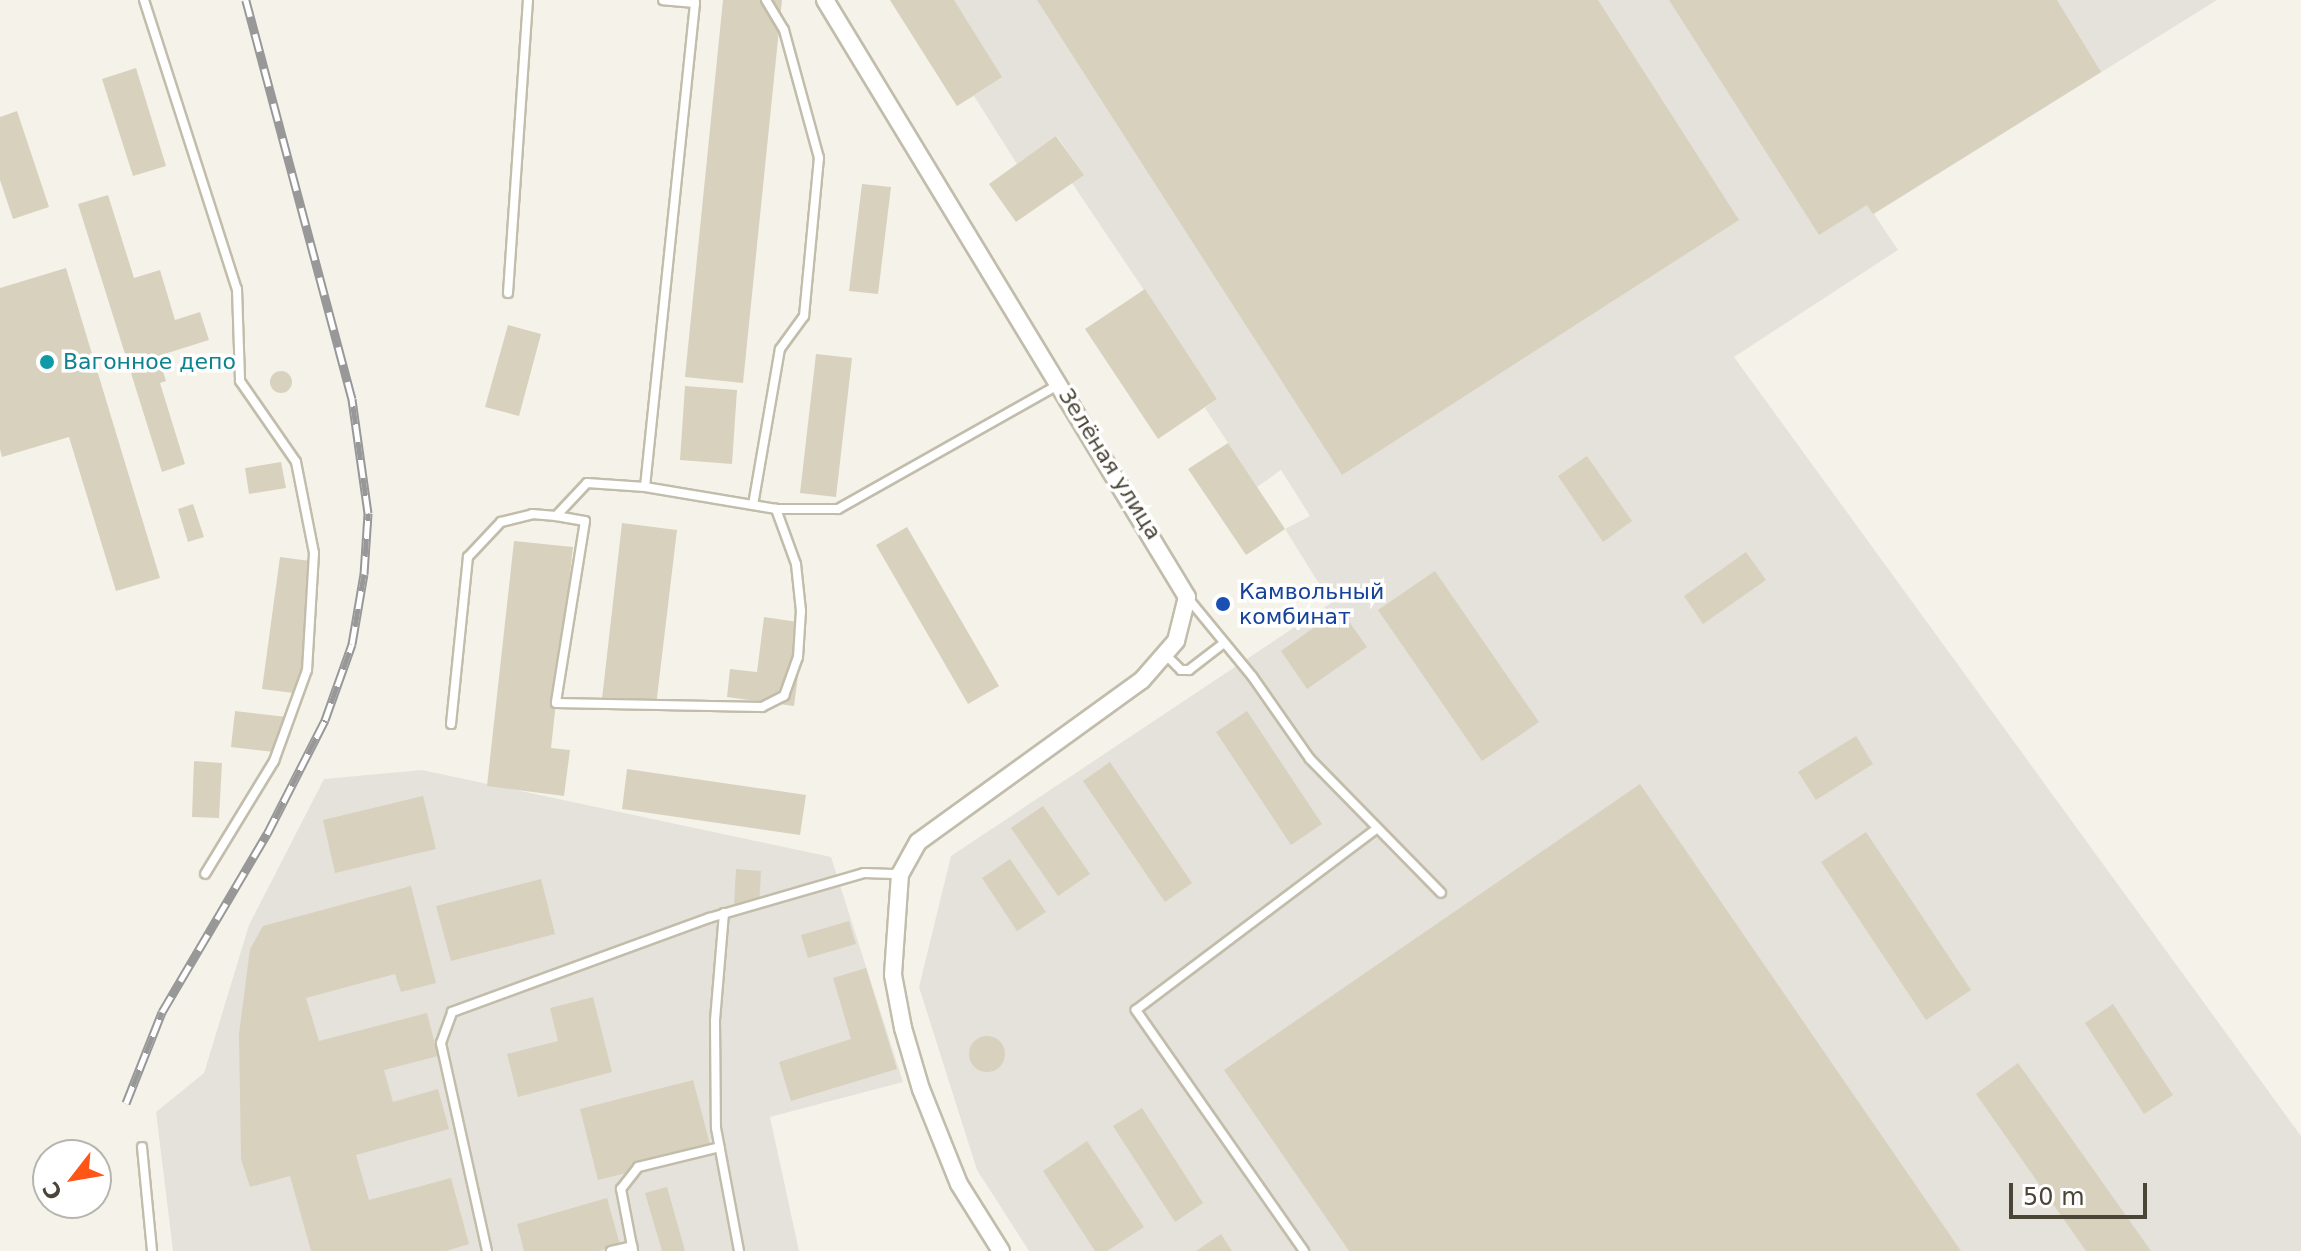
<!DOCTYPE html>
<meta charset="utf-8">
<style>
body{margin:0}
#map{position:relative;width:2301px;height:1251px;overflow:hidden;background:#f5f3e9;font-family:"DejaVu Sans",sans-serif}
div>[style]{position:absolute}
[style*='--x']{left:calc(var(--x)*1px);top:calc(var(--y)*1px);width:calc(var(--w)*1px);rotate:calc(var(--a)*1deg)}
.industrial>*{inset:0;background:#e5e2db}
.building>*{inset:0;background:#d8d1be}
.round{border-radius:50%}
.roads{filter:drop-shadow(2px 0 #c2bdab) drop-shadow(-2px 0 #c2bdab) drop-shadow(0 2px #c2bdab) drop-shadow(0 -2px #c2bdab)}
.service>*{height:8px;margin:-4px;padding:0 4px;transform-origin:4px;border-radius:4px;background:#fff}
.minor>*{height:16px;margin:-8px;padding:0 8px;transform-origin:8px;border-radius:8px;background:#fff}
.rail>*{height:9px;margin-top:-4.5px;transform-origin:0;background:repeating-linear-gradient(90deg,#fff 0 18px,#989898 0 36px);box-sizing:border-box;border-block:2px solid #989898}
.dots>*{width:22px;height:22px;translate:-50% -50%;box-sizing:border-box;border:4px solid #fff;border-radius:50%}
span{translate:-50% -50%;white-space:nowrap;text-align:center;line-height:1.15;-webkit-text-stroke:7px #fff;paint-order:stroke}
.culture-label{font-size:22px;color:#0d838f}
.left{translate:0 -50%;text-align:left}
.street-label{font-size:22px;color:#4a4537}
.transit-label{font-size:22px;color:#164399}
.north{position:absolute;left:32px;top:1139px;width:80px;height:80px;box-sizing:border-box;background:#fff;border:2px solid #b7b5af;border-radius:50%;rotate:239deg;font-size:22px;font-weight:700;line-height:32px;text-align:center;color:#4a4537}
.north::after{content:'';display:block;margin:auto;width:28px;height:36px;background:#ff5617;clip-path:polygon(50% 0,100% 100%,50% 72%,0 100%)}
.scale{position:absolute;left:2009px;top:1183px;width:138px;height:36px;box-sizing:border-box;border:4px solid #4a4537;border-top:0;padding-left:10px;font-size:24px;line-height:28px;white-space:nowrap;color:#4a4537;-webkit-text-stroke:6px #fff;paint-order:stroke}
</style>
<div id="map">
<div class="industrial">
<i style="clip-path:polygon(890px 0,2217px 0,1874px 214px,1898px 250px,1734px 357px,2301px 1136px,2301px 1251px,1029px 1251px,977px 1170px,919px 987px,951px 856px,1331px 603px,1285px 529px,1310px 516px,1281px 470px,1257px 487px,1205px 408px,1217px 399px,1072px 183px,1083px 174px,1057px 136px,1017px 164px,974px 96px,957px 106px)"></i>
<i style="clip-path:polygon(422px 770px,831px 857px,903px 1082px,770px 1117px,799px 1251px,173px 1251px,156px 1112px,204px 1073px,249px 925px,324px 779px)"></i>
</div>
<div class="building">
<i style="clip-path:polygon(723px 0,782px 0,743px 383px,685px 377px)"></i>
<i style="clip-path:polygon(890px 0,954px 0,1002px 77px,957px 106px)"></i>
<i style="clip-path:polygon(1037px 0,1598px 0,1739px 220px,1342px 475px)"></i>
<i style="clip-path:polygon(1669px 0,2057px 0,2101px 72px,1873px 214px,1867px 205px,1819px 235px)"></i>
<i style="clip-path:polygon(136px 68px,166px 166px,133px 176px,102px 79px)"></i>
<i style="clip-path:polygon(17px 111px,49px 207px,13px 219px,0 180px,0 117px)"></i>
<i style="clip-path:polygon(1056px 136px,1084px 175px,1016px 222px,989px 184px)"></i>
<i style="clip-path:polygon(862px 184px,891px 187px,878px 294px,849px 291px)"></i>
<i style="clip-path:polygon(108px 195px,134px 278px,160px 270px,175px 320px,200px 312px,209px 340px,158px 356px,166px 381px,160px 383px,185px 464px,162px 472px,78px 204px)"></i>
<i style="clip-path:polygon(66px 268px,160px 578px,116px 591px,69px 437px,2px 457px,0 449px,0 288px)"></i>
<i style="clip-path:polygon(1145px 289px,1217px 399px,1158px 439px,1085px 329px)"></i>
<i style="clip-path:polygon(508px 325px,541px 334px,519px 416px,485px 407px)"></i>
<i style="clip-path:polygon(816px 354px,852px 358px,836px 497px,800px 493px)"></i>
<i class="round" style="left:270px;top:371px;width:22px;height:22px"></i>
<i style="clip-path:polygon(685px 386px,737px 390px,732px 464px,680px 460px)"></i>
<i style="clip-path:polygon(1228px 443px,1285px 529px,1246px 555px,1188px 469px)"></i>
<i style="clip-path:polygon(1587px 456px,1632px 521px,1603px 542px,1558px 476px)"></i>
<i style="clip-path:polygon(281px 462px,286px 488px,249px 494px,245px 468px)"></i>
<i style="clip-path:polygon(193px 504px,204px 537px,188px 542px,178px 509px)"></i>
<i style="clip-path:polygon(622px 523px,677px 530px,656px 706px,602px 699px)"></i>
<i style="clip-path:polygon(907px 527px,999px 686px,968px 704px,876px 545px)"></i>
<i style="clip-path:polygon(514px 541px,573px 547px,551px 748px,570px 750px,564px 796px,487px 786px)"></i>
<i style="clip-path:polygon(1746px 552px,1766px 580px,1703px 624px,1684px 596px)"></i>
<i style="clip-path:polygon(280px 557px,318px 562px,301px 694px,262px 689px)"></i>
<i style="clip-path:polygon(1435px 571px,1539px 722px,1482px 761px,1378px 610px)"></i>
<i style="clip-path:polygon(1340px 609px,1367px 647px,1307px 689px,1281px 651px)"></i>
<i style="clip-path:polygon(764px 617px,805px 623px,794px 706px,727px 697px,730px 669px,757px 672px)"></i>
<i style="clip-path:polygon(235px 711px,287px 717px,283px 753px,231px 747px)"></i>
<i style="clip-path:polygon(1247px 711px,1322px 824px,1291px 845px,1216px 732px)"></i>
<i style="clip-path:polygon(1856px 736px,1873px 764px,1816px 800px,1798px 772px)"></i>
<i style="clip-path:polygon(194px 761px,222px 763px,219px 818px,192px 817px)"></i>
<i style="clip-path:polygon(1110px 762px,1192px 883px,1165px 902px,1083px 781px)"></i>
<i style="clip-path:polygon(627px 769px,806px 795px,800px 835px,622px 809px)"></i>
<i style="clip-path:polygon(1640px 784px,1961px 1251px,1349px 1251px,1224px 1070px)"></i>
<i style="clip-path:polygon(423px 796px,436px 849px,335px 873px,323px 820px)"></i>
<i style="clip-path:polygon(1043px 806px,1090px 874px,1058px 896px,1011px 828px)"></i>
<i style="clip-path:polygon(1866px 832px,1971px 990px,1926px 1020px,1821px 862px)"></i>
<i style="clip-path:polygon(1010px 859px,1046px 912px,1017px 931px,982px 878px)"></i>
<i style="clip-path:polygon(736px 869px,761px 871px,759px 907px,734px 905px)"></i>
<i style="clip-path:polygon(541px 879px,555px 934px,451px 961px,436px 906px)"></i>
<i style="clip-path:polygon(411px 886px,436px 983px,401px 992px,395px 974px,306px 998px,319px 1041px,427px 1013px,438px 1056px,384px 1070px,393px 1102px,438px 1089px,449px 1129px,356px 1155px,369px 1200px,451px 1178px,469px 1244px,446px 1251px,311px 1251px,290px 1176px,250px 1187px,241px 1159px,239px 1034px,250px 949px,263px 926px)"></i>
<i style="clip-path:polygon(849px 921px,856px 944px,808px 958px,801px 935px)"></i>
<i style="clip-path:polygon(866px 968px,897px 1069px,791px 1101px,779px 1062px,851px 1039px,833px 978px)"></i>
<i style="clip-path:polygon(593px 997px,612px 1072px,518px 1097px,507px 1054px,558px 1041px,550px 1008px)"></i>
<i style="clip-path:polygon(2113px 1004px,2173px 1095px,2144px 1114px,2085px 1023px)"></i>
<i class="round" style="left:969px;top:1036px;width:36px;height:36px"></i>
<i style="clip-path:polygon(2018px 1063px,2151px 1251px,2086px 1251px,1976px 1094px)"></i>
<i style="clip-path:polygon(693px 1080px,712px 1152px,598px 1180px,580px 1109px)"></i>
<i style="clip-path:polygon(1142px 1108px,1203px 1203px,1175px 1222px,1113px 1126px)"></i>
<i style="clip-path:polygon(1087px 1141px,1144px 1227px,1107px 1251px,1095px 1251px,1043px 1171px)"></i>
<i style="clip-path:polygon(667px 1187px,685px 1251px,662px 1251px,645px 1193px)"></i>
<i style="clip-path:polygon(607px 1198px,620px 1245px,599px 1251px,524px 1251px,517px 1224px)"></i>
<i style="clip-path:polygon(1221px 1234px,1232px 1251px,1196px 1251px)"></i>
</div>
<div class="roads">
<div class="service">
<i style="--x:144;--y:0;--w:304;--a:72.2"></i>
<i style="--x:237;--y:289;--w:92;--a:88.1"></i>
<i style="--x:240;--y:381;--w:98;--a:55.3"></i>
<i style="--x:296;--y:462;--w:93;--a:78.8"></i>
<i style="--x:314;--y:553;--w:117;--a:93.4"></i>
<i style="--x:307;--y:670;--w:97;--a:109.9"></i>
<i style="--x:274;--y:761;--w:132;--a:121.4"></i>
<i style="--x:508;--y:293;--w:294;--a:-86.1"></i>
<i style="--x:645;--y:487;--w:487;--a:-84.1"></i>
<i style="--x:695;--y:3;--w:32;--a:-175"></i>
<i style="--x:753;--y:505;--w:158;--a:-80.2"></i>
<i style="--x:780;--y:349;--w:41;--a:-54"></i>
<i style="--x:804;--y:316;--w:159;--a:-84.6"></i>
<i style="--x:819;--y:158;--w:133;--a:-105.3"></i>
<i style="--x:784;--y:30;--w:35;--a:-121"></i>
<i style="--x:556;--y:516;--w:29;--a:10"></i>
<i style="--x:585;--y:521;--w:184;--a:99.1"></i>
<i style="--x:556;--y:703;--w:206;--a:1.1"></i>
<i style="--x:762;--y:707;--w:25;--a:-27"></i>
<i style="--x:784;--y:696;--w:41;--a:-70.3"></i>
<i style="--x:798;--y:657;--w:46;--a:-86.3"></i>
<i style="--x:801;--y:611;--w:47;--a:-96.1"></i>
<i style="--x:796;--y:564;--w:59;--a:-110"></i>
<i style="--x:1187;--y:597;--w:102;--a:50.6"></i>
<i style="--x:1252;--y:676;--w:101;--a:55.1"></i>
<i style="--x:1310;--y:759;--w:187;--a:45.6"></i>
<i style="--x:1166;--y:655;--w:21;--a:45"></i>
<i style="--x:1181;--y:670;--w:8;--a:0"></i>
<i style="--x:1189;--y:670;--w:44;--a:-37.6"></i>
<i style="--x:451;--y:724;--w:168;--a:-84.2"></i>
<i style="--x:468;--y:557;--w:48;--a:-46.7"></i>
<i style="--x:501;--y:522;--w:32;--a:-14"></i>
<i style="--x:532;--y:514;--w:24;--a:5"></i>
<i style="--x:556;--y:516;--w:45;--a:-46.8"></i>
<i style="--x:587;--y:483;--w:58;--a:3.9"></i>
<i style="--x:645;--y:487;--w:133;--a:9.5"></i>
<i style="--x:776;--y:509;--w:62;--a:0"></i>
<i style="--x:838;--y:509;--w:255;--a:-29.4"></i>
<i style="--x:724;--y:913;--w:108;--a:94.8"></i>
<i style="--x:715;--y:1021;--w:107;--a:89.5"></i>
<i style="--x:716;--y:1128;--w:125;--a:79.4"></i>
<i style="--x:142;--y:1147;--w:104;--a:84.5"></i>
<i style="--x:632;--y:1246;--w:58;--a:-100.9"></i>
<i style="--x:621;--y:1189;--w:28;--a:-52"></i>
<i style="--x:638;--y:1167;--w:84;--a:-13.7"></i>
<i style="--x:487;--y:1251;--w:213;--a:-102.5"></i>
<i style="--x:441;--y:1043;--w:33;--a:-70"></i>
<i style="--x:452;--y:1012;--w:274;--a:-20.1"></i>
<i style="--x:709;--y:918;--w:161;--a:-16.2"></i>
<i style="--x:864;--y:873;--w:36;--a:2"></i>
<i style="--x:611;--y:1251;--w:22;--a:-13"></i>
<i style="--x:632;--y:1246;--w:4;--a:76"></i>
<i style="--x:1304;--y:1251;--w:294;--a:-124.9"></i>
<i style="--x:1136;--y:1010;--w:299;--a:-37"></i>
</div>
<div class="minor">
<i style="--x:825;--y:0;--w:698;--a:58.77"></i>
<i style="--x:1187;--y:597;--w:45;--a:104"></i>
<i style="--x:1176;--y:641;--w:52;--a:131.1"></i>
<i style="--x:1142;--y:680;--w:276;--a:144.1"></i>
<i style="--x:918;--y:842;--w:37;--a:119"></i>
<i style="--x:900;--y:874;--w:101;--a:94"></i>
<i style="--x:893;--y:975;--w:54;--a:79.3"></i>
<i style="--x:903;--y:1028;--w:64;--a:73.6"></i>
<i style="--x:921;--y:1089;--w:102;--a:68.2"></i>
<i style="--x:959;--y:1184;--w:79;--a:57.9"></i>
</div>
</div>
<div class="rail">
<i style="--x:126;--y:1103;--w:98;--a:-68.4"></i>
<i style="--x:162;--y:1012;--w:207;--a:-59.5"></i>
<i style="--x:267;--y:834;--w:128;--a:-63"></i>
<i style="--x:325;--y:720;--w:81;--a:-70.4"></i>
<i style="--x:352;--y:644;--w:71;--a:-80.3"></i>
<i style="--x:364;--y:574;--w:61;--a:-86.2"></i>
<i style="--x:368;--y:513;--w:115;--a:-98"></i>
<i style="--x:352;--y:399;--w:413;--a:-104.9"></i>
</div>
<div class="dots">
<i style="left:47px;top:362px;background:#0f9aa8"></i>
<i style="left:1223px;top:604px;background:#1a4fb4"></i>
</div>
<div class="culture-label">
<span class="left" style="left:63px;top:362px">Вагонное депо</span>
</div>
<div class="street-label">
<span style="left:1110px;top:464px;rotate:58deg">Зелёная улица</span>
</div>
<div class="transit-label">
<span class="left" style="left:1239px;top:604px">Камвольный<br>комбинат</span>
</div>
<div class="north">С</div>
<div class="scale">50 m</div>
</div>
